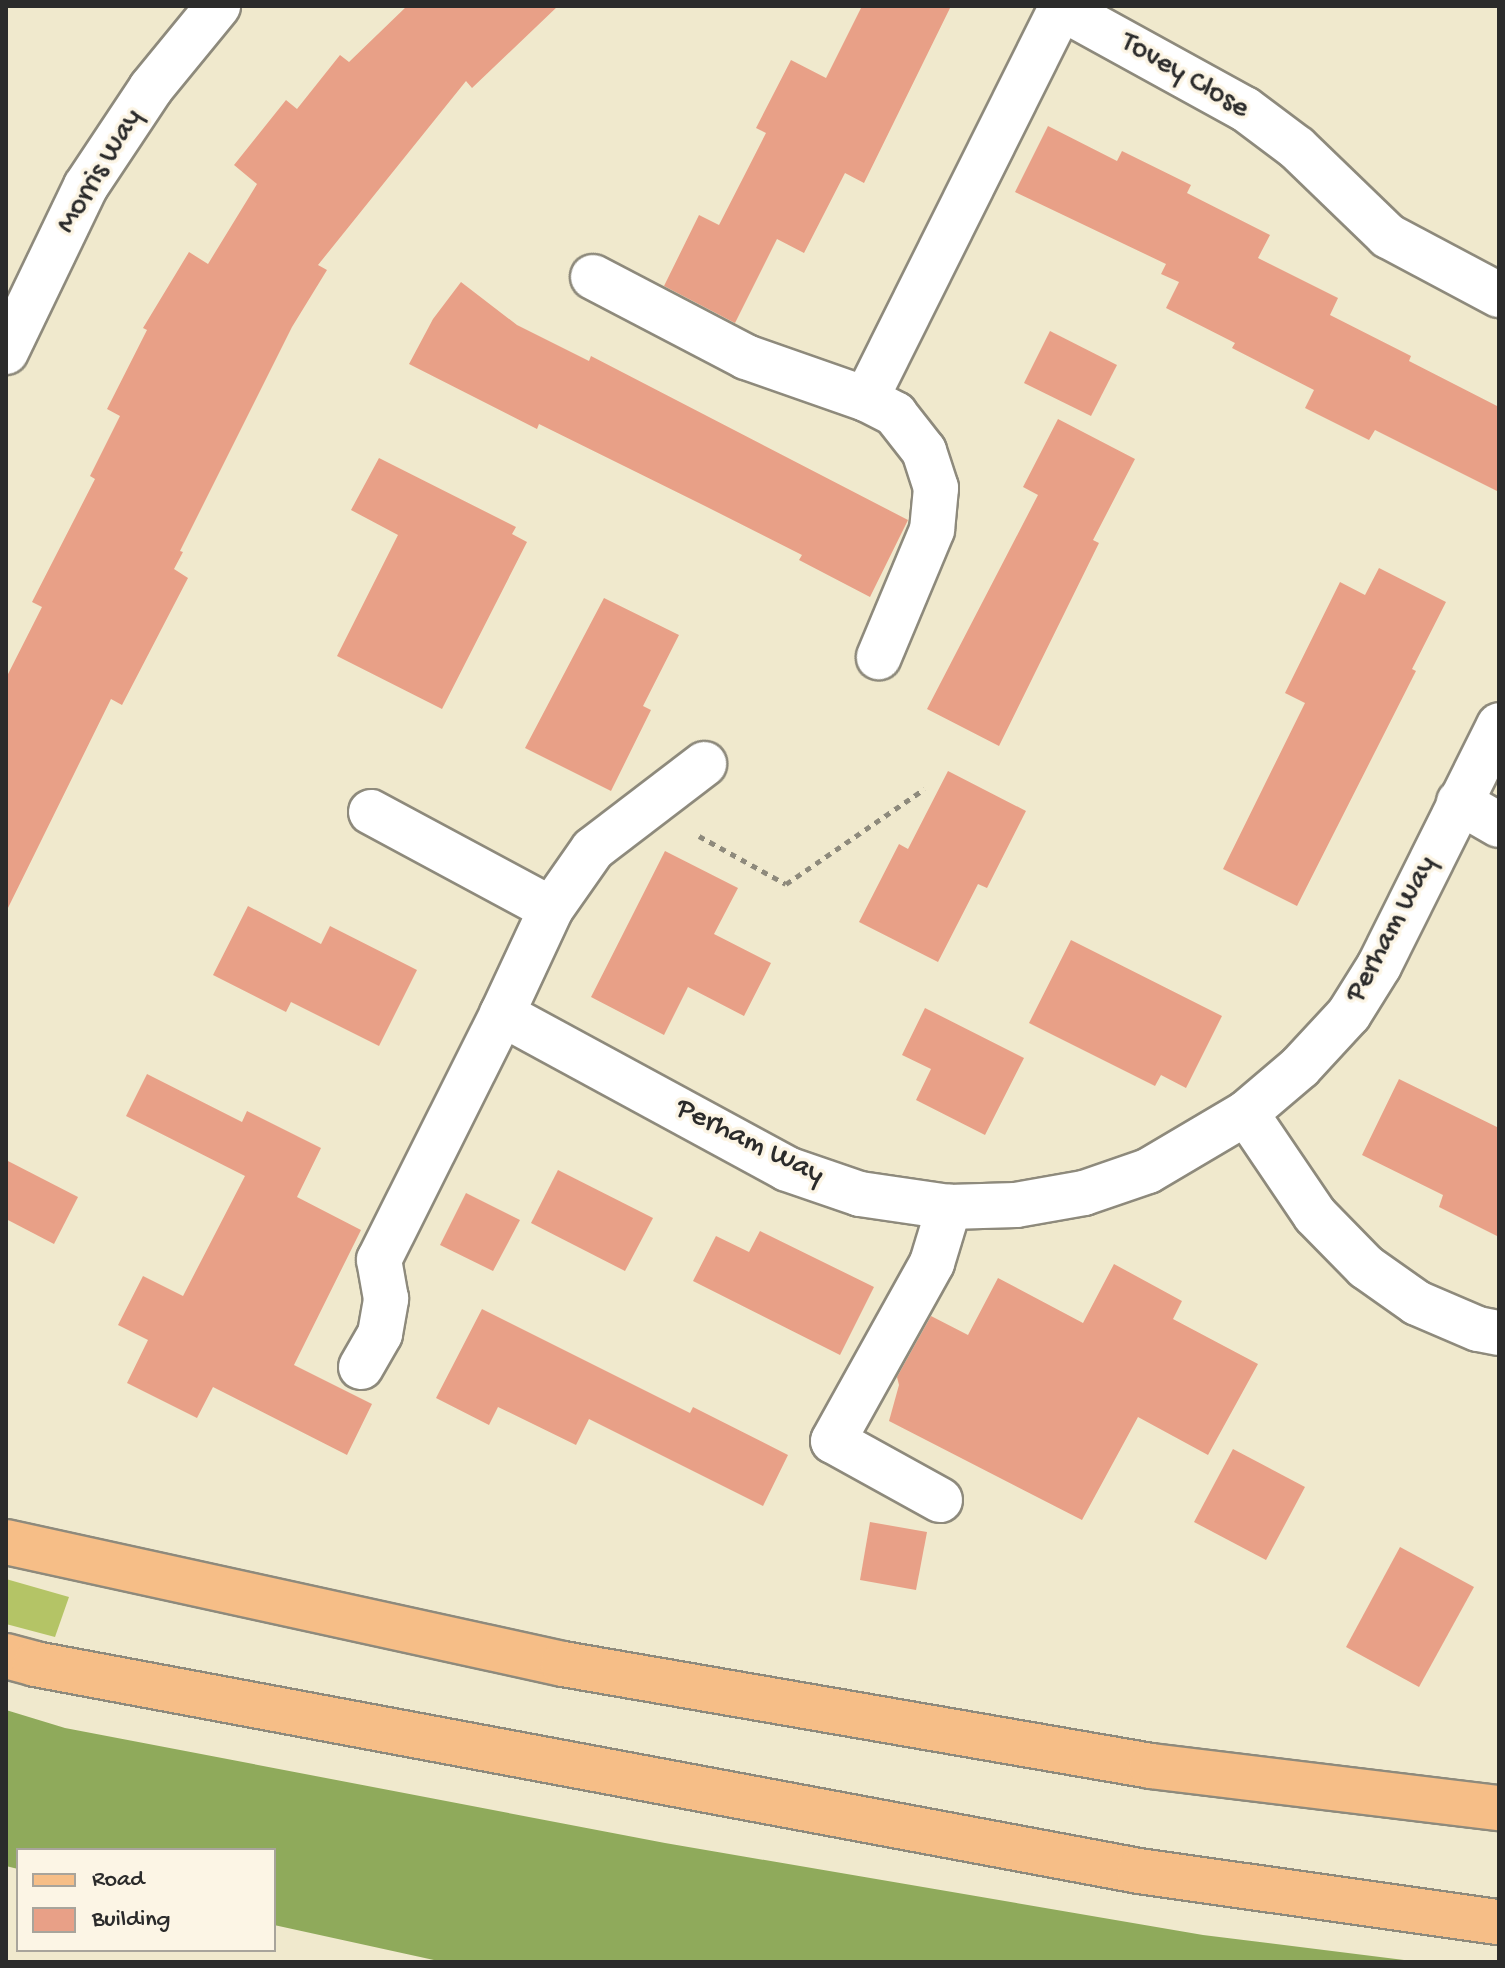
<!DOCTYPE html>
<style>
body{margin:0}
#map{position:relative;width:1505px;height:1968px;overflow:hidden;background:#f0e9cd;font-family:"Gochi Hand",sans-serif}
div>[style]{position:absolute}
[style*='--x']{left:calc(var(--x)*1px);top:calc(var(--y)*1px);width:calc(var(--w)*1px);rotate:calc(var(--a)*1deg)}
.green>*{inset:0;background:#b4c466}
.forest>*{inset:0;background:#8faa5b}
.building>*{inset:0;background:#e8a087}
.path>*{height:5px;margin-top:-2.5px;transform-origin:0;background:repeating-linear-gradient(90deg,#8e8a7c 0 6px,transparent 0 12px)}
.roads{filter:drop-shadow(2px 0 #8e8a7c) drop-shadow(-2px 0 #8e8a7c) drop-shadow(0 2px #8e8a7c) drop-shadow(0 -2px #8e8a7c)}
.minor>*{height:44px;margin:-22px;padding:0 22px;transform-origin:22px;border-radius:22px;background:#fff}
.major>*{height:44px;margin:-22px;padding:0 22px;transform-origin:22px;border-radius:22px;background:#f6be87}
span{translate:-50% -50%;white-space:nowrap;text-align:center;line-height:1.15;-webkit-text-stroke:7px #fcf5e5;paint-order:stroke}
.street-label{font-size:30px;color:#2b2b2b}
.frame{position:absolute;inset:0;border:8px solid #2b2b2b;pointer-events:none}
.legend{position:absolute;left:16px;top:1848px;width:260px;height:104px;box-sizing:border-box;background:#fcf5e5;border:2px solid #a8a49b;margin:0;padding:10px 14px;list-style:none;font-size:24px;color:#2b2b2b}
.legend li{display:flex;align-items:center;gap:16px;height:40px}
.legend b{width:40px;border:2px solid #a8a49b}
</style>
<div id="map">
<div class="green">
<i style="clip-path:polygon(6px 1579px,69px 1597px,55px 1637px,6px 1624px)"></i>
</div>
<div class="forest">
<i style="clip-path:polygon(6px 1710px,65px 1728px,665px 1843px,1203px 1935px,1420px 1962px,443px 1962px,274px 1925px,274px 1850px,18px 1850px,18px 1869px,6px 1866px)"></i>
</div>
<div class="building">
<i style="clip-path:polygon(407px 6px,558px 6px,472px 88px,466px 81px,318px 265px,327px 270px,292px 327px,180px 551px,183px 552px,174px 569px,188px 578px,122px 705px,111px 699px,6px 912px,6px 678px,42px 607px,32px 602px,95px 479px,90px 476px,120px 416px,107px 409px,147px 330px,143px 328px,189px 252px,208px 264px,257px 184px,234px 165px,286px 100px,297px 109px,340px 55px,349px 62px)"></i>
<i style="clip-path:polygon(862px 6px,951px 6px,864px 183px,845px 173px,804px 253px,777px 239px,735px 323px,664px 286px,699px 215px,719px 225px,766px 133px,756px 128px,791px 60px,826px 78px)"></i>
<i style="clip-path:polygon(1048px 126px,1117px 161px,1122px 151px,1191px 185px,1187px 193px,1270px 235px,1258px 258px,1338px 298px,1330px 315px,1411px 356px,1409px 361px,1499px 407px,1499px 492px,1375px 430px,1369px 440px,1305px 408px,1314px 390px,1232px 348px,1235px 343px,1166px 308px,1179px 282px,1161px 274px,1166px 264px,1015px 192px)"></i>
<i style="clip-path:polygon(461px 282px,517px 325px,589px 361px,591px 356px,908px 520px,870px 597px,799px 560px,802px 555px,705px 506px,539px 424px,537px 429px,409px 364px,433px 319px)"></i>
<i style="clip-path:polygon(1050px 331px,1117px 365px,1091px 416px,1024px 383px)"></i>
<i style="clip-path:polygon(1058px 419px,1135px 459px,1093px 540px,1099px 543px,999px 746px,927px 709px,1038px 495px,1023px 487px)"></i>
<i style="clip-path:polygon(379px 458px,516px 527px,512px 534px,527px 542px,442px 709px,337px 656px,398px 535px,351px 510px)"></i>
<i style="clip-path:polygon(1379px 568px,1446px 602px,1412px 669px,1416px 671px,1297px 906px,1223px 869px,1305px 703px,1285px 693px,1340px 582px,1365px 595px)"></i>
<i style="clip-path:polygon(604px 598px,679px 635px,643px 706px,651px 710px,611px 791px,525px 748px)"></i>
<i style="clip-path:polygon(948px 771px,1026px 811px,987px 888px,978px 884px,938px 962px,859px 922px,899px 844px,908px 849px)"></i>
<i style="clip-path:polygon(665px 851px,738px 888px,714px 934px,771px 963px,744px 1016px,688px 987px,664px 1035px,591px 997px)"></i>
<i style="clip-path:polygon(248px 906px,321px 944px,330px 926px,417px 970px,379px 1046px,291px 1002px,286px 1012px,213px 975px)"></i>
<i style="clip-path:polygon(1071px 940px,1222px 1016px,1186px 1088px,1161px 1075px,1155px 1086px,1029px 1023px)"></i>
<i style="clip-path:polygon(925px 1008px,1024px 1058px,985px 1135px,916px 1100px,931px 1069px,902px 1055px)"></i>
<i style="clip-path:polygon(147px 1074px,242px 1122px,247px 1111px,321px 1148px,297px 1197px,361px 1230px,294px 1365px,372px 1404px,347px 1455px,213px 1387px,197px 1418px,127px 1383px,148px 1340px,118px 1325px,143px 1276px,183px 1296px,245px 1176px,126px 1116px)"></i>
<i style="clip-path:polygon(1399px 1079px,1499px 1128px,1499px 1237px,1439px 1207px,1443px 1195px,1362px 1155px)"></i>
<i style="clip-path:polygon(6px 1160px,78px 1197px,54px 1244px,6px 1219px)"></i>
<i style="clip-path:polygon(558px 1170px,653px 1218px,625px 1271px,531px 1223px)"></i>
<i style="clip-path:polygon(466px 1193px,520px 1220px,493px 1271px,440px 1245px)"></i>
<i style="clip-path:polygon(760px 1231px,874px 1287px,840px 1355px,693px 1281px,716px 1236px,749px 1252px)"></i>
<i style="clip-path:polygon(1114px 1264px,1182px 1301px,1173px 1319px,1258px 1364px,1208px 1455px,1138px 1417px,1082px 1520px,889px 1421px,899px 1385px,897px 1377px,931px 1316px,968px 1335px,998px 1278px,1083px 1323px)"></i>
<i style="clip-path:polygon(482px 1309px,690px 1413px,693px 1407px,788px 1455px,763px 1506px,589px 1419px,576px 1445px,498px 1407px,489px 1425px,436px 1398px)"></i>
<i style="clip-path:polygon(1233px 1449px,1305px 1487px,1266px 1560px,1194px 1522px)"></i>
<i style="clip-path:polygon(870px 1522px,927px 1532px,916px 1590px,860px 1580px)"></i>
<i style="clip-path:polygon(1400px 1547px,1474px 1587px,1419px 1687px,1346px 1647px)"></i>
</div>
<div class="path">
<i style="--x:699;--y:836;--w:99;--a:28.9"></i>
<i style="--x:786;--y:884;--w:168;--a:-34.5"></i>
</div>
<div class="roads">
<div class="minor">
<i style="--x:593;--y:277;--w:173;--a:27.6"></i>
<i style="--x:746;--y:357;--w:127;--a:19.3"></i>
<i style="--x:866;--y:399;--w:33;--a:27"></i>
<i style="--x:895;--y:414;--w:47;--a:51.9"></i>
<i style="--x:924;--y:451;--w:39;--a:72"></i>
<i style="--x:936;--y:488;--w:42;--a:95.4"></i>
<i style="--x:932;--y:530;--w:138;--a:112.7"></i>
<i style="--x:6;--y:352;--w:184;--a:-64.3"></i>
<i style="--x:86;--y:186;--w:118;--a:-56.4"></i>
<i style="--x:151;--y:88;--w:106;--a:-50.7"></i>
<i style="--x:866;--y:399;--w:437;--a:-63.5"></i>
<i style="--x:1061;--y:8;--w:210;--a:28.8"></i>
<i style="--x:1245;--y:109;--w:65;--a:36.9"></i>
<i style="--x:1297;--y:148;--w:127;--a:44"></i>
<i style="--x:1388;--y:236;--w:126;--a:28"></i>
<i style="--x:1459;--y:802;--w:46;--a:29.9"></i>
<i style="--x:371;--y:812;--w:204;--a:28.3"></i>
<i style="--x:551;--y:909;--w:116;--a:115"></i>
<i style="--x:551;--y:909;--w:73;--a:-55"></i>
<i style="--x:593;--y:849;--w:140;--a:-37.4"></i>
<i style="--x:1246;--y:1113;--w:123;--a:55.9"></i>
<i style="--x:1315;--y:1215;--w:73;--a:45.6"></i>
<i style="--x:1366;--y:1267;--w:62;--a:35.2"></i>
<i style="--x:1417;--y:1303;--w:66;--a:23.1"></i>
<i style="--x:1478;--y:1329;--w:21;--a:11"></i>
<i style="--x:361;--y:1367;--w:38;--a:-60"></i>
<i style="--x:380;--y:1334;--w:36;--a:-80"></i>
<i style="--x:386;--y:1299;--w:40;--a:-100"></i>
<i style="--x:379;--y:1260;--w:275;--a:-63.4"></i>
<i style="--x:502;--y:1014;--w:324;--a:28.5"></i>
<i style="--x:787;--y:1169;--w:77;--a:18.9"></i>
<i style="--x:860;--y:1194;--w:90;--a:8.3"></i>
<i style="--x:949;--y:1207;--w:67;--a:-1.7"></i>
<i style="--x:1016;--y:1205;--w:69;--a:-10"></i>
<i style="--x:1084;--y:1193;--w:68;--a:-19"></i>
<i style="--x:1148;--y:1171;--w:114;--a:-30.6"></i>
<i style="--x:1246;--y:1113;--w:71;--a:-40.4"></i>
<i style="--x:1300;--y:1067;--w:72;--a:-47.2"></i>
<i style="--x:1349;--y:1014;--w:57;--a:-58"></i>
<i style="--x:1379;--y:966;--w:269;--a:-63.5"></i>
<i style="--x:940;--y:1500;--w:122;--a:-151.1"></i>
<i style="--x:833;--y:1441;--w:204;--a:-60.9"></i>
<i style="--x:932;--y:1263;--w:59;--a:-73.1"></i>
</div>
<div class="major">
<i style="--x:6;--y:1542;--w:570;--a:12.35"></i>
<i style="--x:563;--y:1664;--w:597;--a:9.84"></i>
<i style="--x:1151;--y:1766;--w:351;--a:6.9"></i>
<i style="--x:6;--y:1656;--w:30;--a:15"></i>
<i style="--x:35;--y:1664;--w:1123;--a:10.62"></i>
<i style="--x:1139;--y:1871;--w:364;--a:8.1"></i>
</div>
</div>
<div class="street-label">
<span style="left:1184px;top:77px;rotate:30deg">Tovey Close</span>
<span style="left:101px;top:172px;rotate:-59deg">Morris Way</span>
<span style="left:1393px;top:930px;rotate:-62deg">Perham Way</span>
<span style="left:749px;top:1143px;rotate:26deg">Perham Way</span>
</div>
<div class="frame"></div>
<ul class="legend">
<li><b style="height:10px;background:#f6be87"></b>Road</li>
<li><b style="height:22px;background:#e8a087"></b>Building</li>
</ul>
</div>
